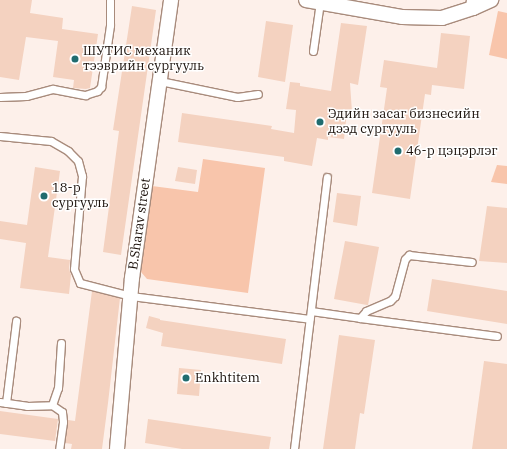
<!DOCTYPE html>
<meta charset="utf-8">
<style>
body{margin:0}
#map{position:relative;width:507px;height:449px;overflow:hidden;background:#fdf0ea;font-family:"IBM Plex Serif",serif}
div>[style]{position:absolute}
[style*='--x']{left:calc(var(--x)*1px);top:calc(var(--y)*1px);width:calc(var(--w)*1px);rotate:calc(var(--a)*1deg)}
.green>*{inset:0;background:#f8c5ab}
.building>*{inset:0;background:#f4d2c0}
.roads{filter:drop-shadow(1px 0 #a88b7c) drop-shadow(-1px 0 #a88b7c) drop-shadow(0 1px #a88b7c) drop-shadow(0 -1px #a88b7c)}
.lane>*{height:7px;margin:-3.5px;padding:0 3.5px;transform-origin:3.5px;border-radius:3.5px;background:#fff}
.street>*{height:14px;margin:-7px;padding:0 7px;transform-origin:7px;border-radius:7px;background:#fff}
.dots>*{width:11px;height:11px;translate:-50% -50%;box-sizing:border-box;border:2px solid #fff;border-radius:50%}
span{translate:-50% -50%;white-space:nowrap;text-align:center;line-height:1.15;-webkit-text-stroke:3px #fff;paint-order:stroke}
.poi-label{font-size:13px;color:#180e08}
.left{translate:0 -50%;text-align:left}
.street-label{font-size:13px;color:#180e08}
</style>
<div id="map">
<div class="green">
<i style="clip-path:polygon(498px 11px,507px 13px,507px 59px,489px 55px)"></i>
<i style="clip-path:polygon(203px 159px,265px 168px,248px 293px,147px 279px,141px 272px,152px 186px,198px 192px)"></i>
<i style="clip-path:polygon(497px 165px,507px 166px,507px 184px,491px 182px)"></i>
</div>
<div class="building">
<i style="clip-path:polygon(0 0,32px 0,30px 13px,63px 18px,62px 29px,98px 34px,90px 88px,86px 89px,73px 88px,74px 80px,53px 77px,58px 41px,26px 37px,19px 80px,0 77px)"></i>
<i style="clip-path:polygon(132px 6px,156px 10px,121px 255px,103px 252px,119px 131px,113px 130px)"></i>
<i style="clip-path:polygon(266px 21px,293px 25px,285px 82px,258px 77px)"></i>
<i style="clip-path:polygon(341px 23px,367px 26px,358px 85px,350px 83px,352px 112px,347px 112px,344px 139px,328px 137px,328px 140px,317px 138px,312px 166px,284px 161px,284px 157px,178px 142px,182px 113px,272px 126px,271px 129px,294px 133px,296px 110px,286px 109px,290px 82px,300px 83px,300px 86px,331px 91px)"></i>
<i style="clip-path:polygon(441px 33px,470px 36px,464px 89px,432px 85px,431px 95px,425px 94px,410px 199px,372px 193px,387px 88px,380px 87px,384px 60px,437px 68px)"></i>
<i style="clip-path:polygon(35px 167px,60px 171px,48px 257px,70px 260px,69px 269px,71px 275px,69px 294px,20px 288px,26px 243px,0 239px,0 221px,27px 225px)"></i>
<i style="clip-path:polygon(178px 167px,197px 170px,195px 184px,175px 181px)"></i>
<i style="clip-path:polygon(337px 193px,361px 196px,357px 226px,333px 222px)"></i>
<i style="clip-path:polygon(487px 206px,507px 208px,507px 263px,479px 261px)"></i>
<i style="clip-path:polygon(345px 241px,379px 247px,368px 305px,367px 305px,334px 299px)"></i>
<i style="clip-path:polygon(432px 279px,507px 291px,507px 324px,427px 311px)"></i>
<i style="clip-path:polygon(92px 291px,120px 298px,108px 403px,102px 449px,71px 449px,72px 444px,65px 443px,68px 420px,75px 421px)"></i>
<i style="clip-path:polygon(149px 316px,160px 319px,160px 320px,286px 339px,282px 364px,161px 346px,163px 333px,146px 328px)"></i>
<i style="clip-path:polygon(339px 335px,375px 340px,364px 414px,360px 413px,355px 449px,323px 449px)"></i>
<i style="clip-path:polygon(484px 361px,507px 364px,507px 449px,472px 449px)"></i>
<i style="clip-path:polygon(179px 368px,201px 370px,199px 396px,177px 394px)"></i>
<i style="clip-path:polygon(0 411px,58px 419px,55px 441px,0 434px)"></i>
<i style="clip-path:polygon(148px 419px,271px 437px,269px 449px,182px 449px,145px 443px)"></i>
</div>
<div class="roads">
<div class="lane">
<i style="--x:313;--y:51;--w:49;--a:-81.9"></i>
<i style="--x:160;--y:81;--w:79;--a:11.7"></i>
<i style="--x:237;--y:97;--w:21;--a:-8"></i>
<i style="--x:0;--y:97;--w:26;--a:-2"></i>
<i style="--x:26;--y:96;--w:28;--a:-15"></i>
<i style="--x:53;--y:89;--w:33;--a:11"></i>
<i style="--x:85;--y:95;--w:13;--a:-18"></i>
<i style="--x:97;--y:91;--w:6;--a:-45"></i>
<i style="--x:101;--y:87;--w:63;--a:-81.7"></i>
<i style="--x:110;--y:25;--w:25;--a:-90"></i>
<i style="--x:0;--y:136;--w:51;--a:5.6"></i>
<i style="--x:51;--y:141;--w:20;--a:30"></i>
<i style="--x:68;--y:151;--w:14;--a:45"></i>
<i style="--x:78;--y:161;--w:16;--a:75"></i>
<i style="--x:82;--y:176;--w:93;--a:94.9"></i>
<i style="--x:74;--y:269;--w:15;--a:67"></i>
<i style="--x:80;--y:283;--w:53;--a:14.3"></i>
<i style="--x:131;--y:296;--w:180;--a:7.3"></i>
<i style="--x:311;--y:311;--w:49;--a:8.1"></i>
<i style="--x:360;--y:318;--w:9;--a:-49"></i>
<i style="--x:366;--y:311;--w:26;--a:-23"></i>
<i style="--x:390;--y:301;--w:7;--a:-45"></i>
<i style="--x:395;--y:296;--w:38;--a:-75"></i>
<i style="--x:405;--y:259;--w:6;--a:-45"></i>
<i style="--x:409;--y:255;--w:63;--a:6.3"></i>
<i style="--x:360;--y:318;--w:138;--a:7.5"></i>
<i style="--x:0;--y:402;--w:27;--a:8"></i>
<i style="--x:27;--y:406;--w:25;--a:-2"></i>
<i style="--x:52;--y:405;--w:18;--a:-71"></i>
<i style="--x:58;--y:388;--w:45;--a:-86.2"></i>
<i style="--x:6;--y:403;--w:83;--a:-83"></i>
<i style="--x:52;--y:405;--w:12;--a:35"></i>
<i style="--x:62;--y:412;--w:10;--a:84"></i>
<i style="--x:63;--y:422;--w:27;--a:98"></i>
<i style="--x:294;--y:449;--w:274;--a:-83.1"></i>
</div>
<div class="street">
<i style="--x:306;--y:0;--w:97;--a:10"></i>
<i style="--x:402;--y:17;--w:40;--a:1.4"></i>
<i style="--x:442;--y:18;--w:33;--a:-18"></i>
<i style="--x:473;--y:8;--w:8;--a:-83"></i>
<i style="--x:473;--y:8;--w:20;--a:-24"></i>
<i style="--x:117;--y:449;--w:172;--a:-85"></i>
<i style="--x:132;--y:278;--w:281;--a:-82"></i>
</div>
</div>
<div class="dots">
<i style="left:75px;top:59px;background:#206c6f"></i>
<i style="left:320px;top:122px;background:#206c6f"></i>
<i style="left:398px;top:151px;background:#206c6f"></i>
<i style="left:44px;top:196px;background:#206c6f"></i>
<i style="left:186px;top:378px;background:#206c6f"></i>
</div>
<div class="poi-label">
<span class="left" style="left:83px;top:59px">ШУТИС механик<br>тээврийн сургууль</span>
<span class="left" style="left:328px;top:122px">Эдийн засаг бизнесийн<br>дээд сургууль</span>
<span class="left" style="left:406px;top:151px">46-р цэцэрлэг</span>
<span class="left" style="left:52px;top:196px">18-р<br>сургууль</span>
<span class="left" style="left:195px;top:378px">Enkhtitem</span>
</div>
<div class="street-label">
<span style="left:140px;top:224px;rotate:-82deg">B.Sharav street</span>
</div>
</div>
